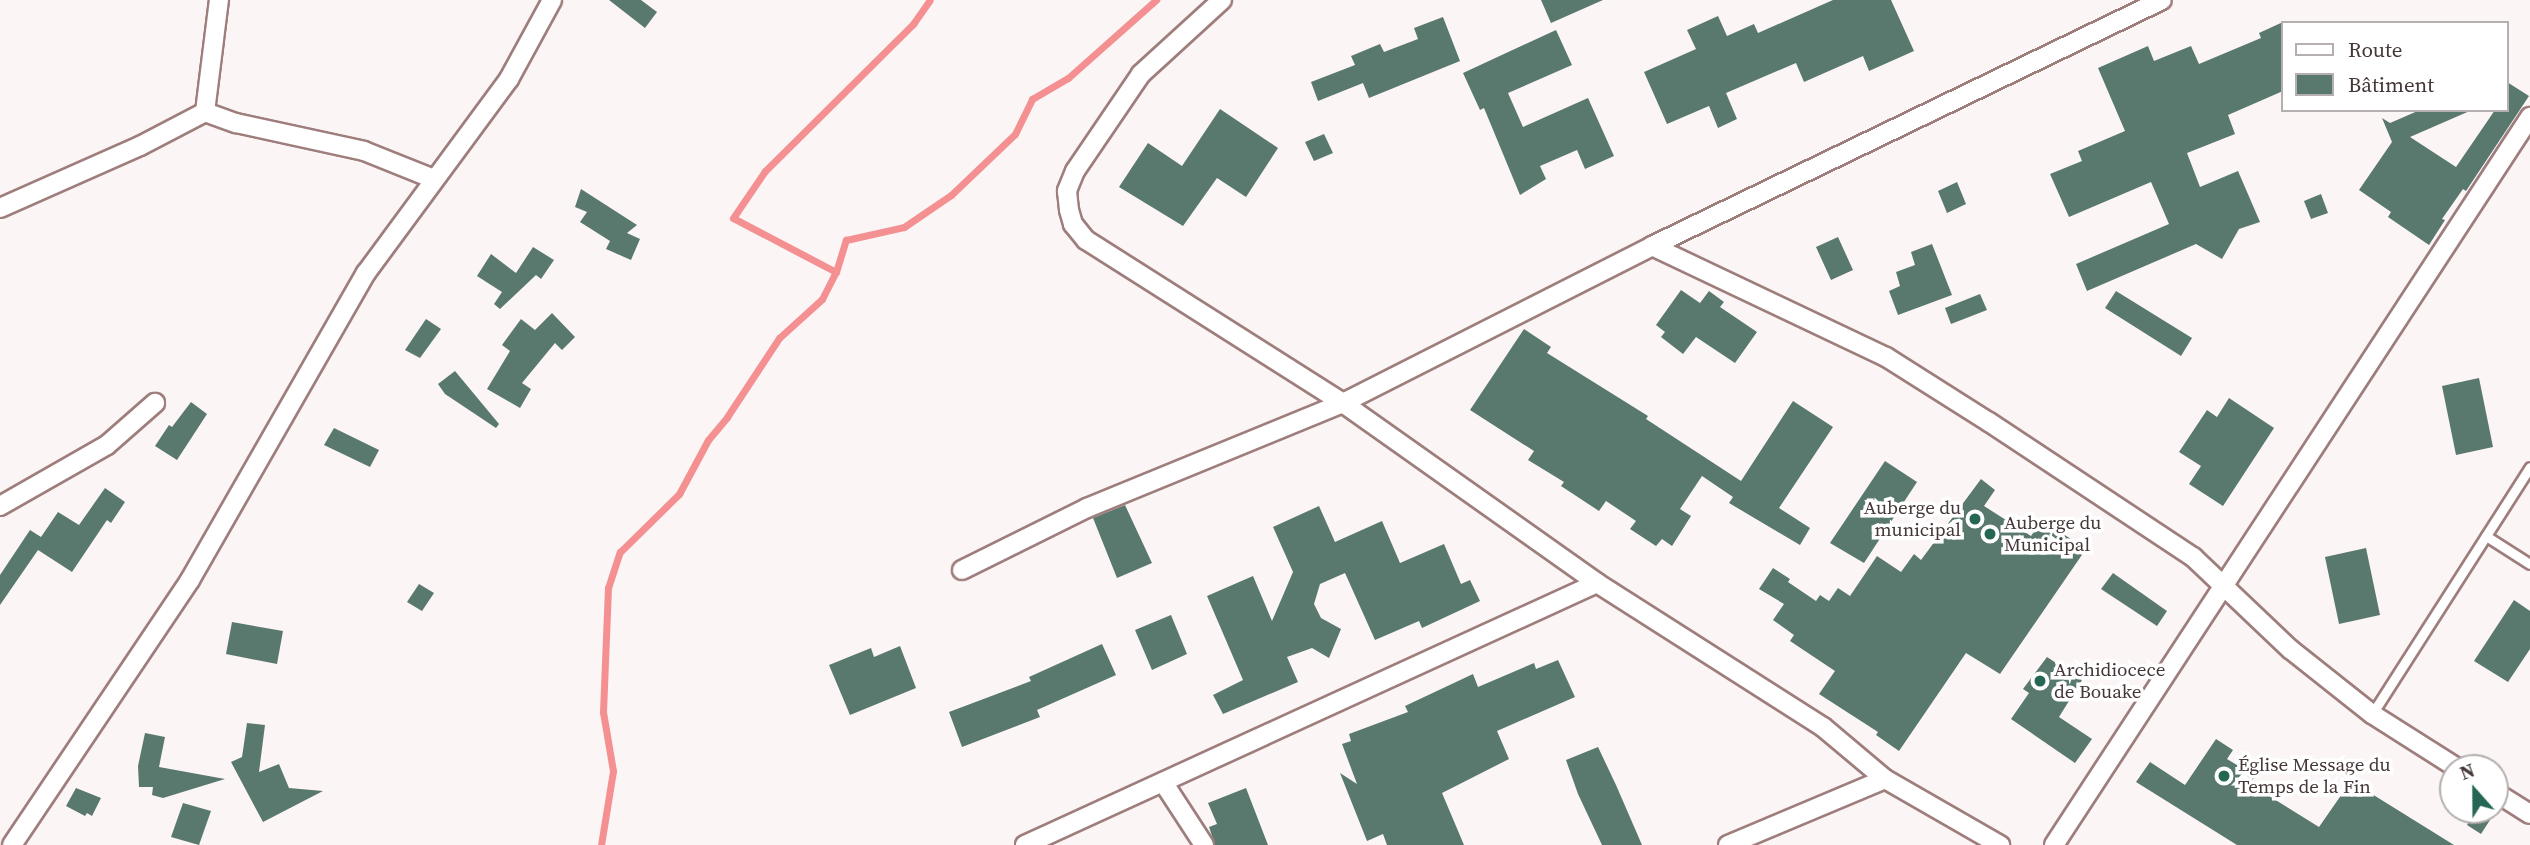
<!DOCTYPE html>
<meta charset="utf-8">
<style>
body{margin:0}
#map{position:relative;width:2530px;height:845px;overflow:hidden;background:#fcf5f5;font-family:"Source Serif 4",serif}
div>[style]{position:absolute}
[style*='--x']{left:calc(var(--x)*1px);top:calc(var(--y)*1px);width:calc(var(--w)*1px);rotate:calc(var(--a)*1deg)}
.stream>*{height:7px;margin:-3.5px;padding:0 3.5px;transform-origin:3.5px;border-radius:3.5px;background:#f49091}
.building>*{inset:0;background:#59796e}
.roads{filter:drop-shadow(2px 0 #9e7e7d) drop-shadow(-2px 0 #9e7e7d) drop-shadow(0 2px #9e7e7d) drop-shadow(0 -2px #9e7e7d)}
.service>*{height:9px;margin:-4.5px;padding:0 4.5px;transform-origin:4.5px;border-radius:4.5px;background:#fff}
.minor>*{height:18px;margin:-9px;padding:0 9px;transform-origin:9px;border-radius:9px;background:#fff}
.dots>*{width:19px;height:19px;translate:-50% -50%;box-sizing:border-box;border:4px solid #fff;border-radius:50%}
span{translate:-50% -50%;white-space:nowrap;text-align:center;line-height:1.15;-webkit-text-stroke:7px #fff;paint-order:stroke}
.poi-label{font-size:19px;color:#453737}
.right{translate:-100% -50%;text-align:right}
.left{translate:0 -50%;text-align:left}
.legend{position:absolute;left:2281px;top:21px;width:228px;height:91px;box-sizing:border-box;background:#fff;border:2px solid #b5afaf;margin:0;padding:9px 12px;list-style:none;font-size:21px;color:#453737}
.legend li{display:flex;align-items:center;gap:14px;height:35px}
.legend b{width:35px;border:2px solid #b5afaf}
.north{position:absolute;left:2439px;top:754px;width:70px;height:70px;box-sizing:border-box;background:#fff;border:2px solid #b5afaf;border-radius:50%;rotate:339deg;font-size:19px;font-weight:700;line-height:28px;text-align:center;color:#453737}
.north::after{content:'';display:block;margin:auto;width:24px;height:32px;background:#256655;clip-path:polygon(50% 0,100% 100%,50% 72%,0 100%)}
</style>
<div id="map">
<div class="stream">
<i style="--x:836;--y:272;--w:116;--a:-152.3"></i>
<i style="--x:733;--y:218;--w:57;--a:-55.8"></i>
<i style="--x:765;--y:171;--w:209;--a:-44.8"></i>
<i style="--x:913;--y:24;--w:29;--a:-55"></i>
<i style="--x:601;--y:845;--w:75;--a:-80.8"></i>
<i style="--x:613;--y:771;--w:60;--a:-99.6"></i>
<i style="--x:603;--y:712;--w:124;--a:-87.7"></i>
<i style="--x:608;--y:588;--w:38;--a:-72"></i>
<i style="--x:620;--y:552;--w:83;--a:-44.5"></i>
<i style="--x:679;--y:494;--w:61;--a:-61.8"></i>
<i style="--x:708;--y:440;--w:30;--a:-50"></i>
<i style="--x:727;--y:417;--w:95;--a:-56.6"></i>
<i style="--x:779;--y:338;--w:58;--a:-42.2"></i>
<i style="--x:822;--y:299;--w:30;--a:-63"></i>
<i style="--x:836;--y:272;--w:34;--a:-73"></i>
<i style="--x:846;--y:240;--w:59;--a:-12.6"></i>
<i style="--x:904;--y:227;--w:57;--a:-34.2"></i>
<i style="--x:951;--y:195;--w:88;--a:-43.6"></i>
<i style="--x:1015;--y:134;--w:39;--a:-64"></i>
<i style="--x:1032;--y:99;--w:42;--a:-30.3"></i>
<i style="--x:1068;--y:78;--w:118;--a:-41.6"></i>
</div>
<div class="building">
<i style="clip-path:polygon(609px 0,641px 0,657px 12px,645px 28px)"></i>
<i style="clip-path:polygon(1541px 0,1603px 0,1551px 23px)"></i>
<i style="clip-path:polygon(1833px 0,1891px 0,1914px 51px,1869px 71px,1863px 56px,1804px 82px,1796px 63px,1726px 93px,1737px 119px,1718px 128px,1709px 106px,1667px 124px,1644px 72px,1696px 49px,1687px 30px,1718px 16px,1727px 36px,1754px 24px,1758px 33px)"></i>
<i style="clip-path:polygon(1443px 17px,1460px 61px,1369px 98px,1363px 83px,1318px 101px,1311px 82px,1355px 65px,1351px 56px,1380px 44px,1384px 52px,1418px 39px,1414px 28px)"></i>
<i style="clip-path:polygon(2283px 22px,2283px 91px,2228px 115px,2235px 134px,2187px 153px,2200px 187px,2238px 171px,2260px 222px,2239px 229px,2222px 259px,2196px 244px,2087px 291px,2076px 264px,2169px 224px,2151px 182px,2069px 217px,2050px 174px,2082px 161px,2078px 151px,2125px 131px,2098px 68px,2148px 46px,2154px 61px,2191px 46px,2199px 64px,2261px 38px,2259px 33px)"></i>
<i style="clip-path:polygon(1556px 30px,1572px 65px,1508px 93px,1523px 127px,1588px 98px,1614px 156px,1585px 169px,1577px 150px,1540px 166px,1546px 179px,1520px 195px,1484px 108px,1480px 110px,1463px 73px)"></i>
<i style="clip-path:polygon(2507px 82px,2529px 96px,2466px 191px,2463px 189px,2442px 219px,2445px 220px,2429px 245px,2388px 217px,2391px 212px,2359px 190px,2392px 142px,2382px 118px,2390px 123px,2420px 110px,2472px 110px,2410px 137px,2456px 167px,2495px 110px,2507px 110px)"></i>
<i style="clip-path:polygon(1220px 109px,1278px 148px,1246px 197px,1217px 178px,1183px 226px,1119px 187px,1148px 143px,1182px 166px)"></i>
<i style="clip-path:polygon(1324px 134px,1333px 153px,1314px 161px,1305px 142px)"></i>
<i style="clip-path:polygon(1957px 182px,1966px 204px,1947px 213px,1938px 191px)"></i>
<i style="clip-path:polygon(581px 189px,637px 225px,627px 233px,640px 239px,631px 260px,606px 249px,610px 241px,580px 222px,587px 212px,575px 207px)"></i>
<i style="clip-path:polygon(2321px 194px,2328px 213px,2311px 219px,2304px 201px)"></i>
<i style="clip-path:polygon(1838px 237px,1853px 270px,1831px 280px,1816px 247px)"></i>
<i style="clip-path:polygon(1932px 244px,1952px 295px,1898px 315px,1889px 291px,1900px 286px,1896px 272px,1915px 265px,1911px 252px)"></i>
<i style="clip-path:polygon(533px 247px,554px 260px,541px 279px,536px 275px,500px 309px,494px 304px,502px 292px,477px 276px,491px 254px,516px 273px)"></i>
<i style="clip-path:polygon(1681px 290px,1700px 303px,1709px 291px,1724px 302px,1720px 307px,1757px 332px,1735px 363px,1696px 337px,1683px 354px,1661px 337px,1665px 332px,1656px 325px)"></i>
<i style="clip-path:polygon(2116px 291px,2192px 338px,2181px 356px,2105px 308px)"></i>
<i style="clip-path:polygon(1980px 294px,1987px 310px,1951px 324px,1945px 308px)"></i>
<i style="clip-path:polygon(552px 313px,575px 337px,562px 350px,555px 343px,522px 383px,531px 389px,520px 408px,487px 389px,510px 351px,502px 345px,521px 319px,535px 330px)"></i>
<i style="clip-path:polygon(426px 319px,441px 329px,420px 358px,405px 350px)"></i>
<i style="clip-path:polygon(1524px 329px,1551px 347px,1547px 353px,1648px 416px,1646px 419px,1741px 481px,1793px 401px,1833px 427px,1779px 508px,1810px 528px,1800px 545px,1729px 503px,1733px 497px,1702px 476px,1680px 509px,1691px 516px,1672px 546px,1662px 539px,1656px 546px,1630px 529px,1636px 521px,1606px 501px,1599px 511px,1561px 486px,1564px 482px,1528px 460px,1534px 451px,1470px 410px)"></i>
<i style="clip-path:polygon(455px 371px,499px 424px,496px 428px,445px 394px,438px 384px)"></i>
<i style="clip-path:polygon(2479px 378px,2493px 447px,2456px 455px,2442px 386px)"></i>
<i style="clip-path:polygon(2229px 398px,2274px 428px,2223px 506px,2189px 484px,2201px 466px,2179px 452px,2207px 410px,2217px 417px)"></i>
<i style="clip-path:polygon(191px 402px,207px 414px,177px 460px,155px 446px,169px 425px,172px 427px)"></i>
<i style="clip-path:polygon(334px 428px,379px 450px,370px 467px,324px 445px)"></i>
<i style="clip-path:polygon(1885px 461px,1917px 482px,1864px 563px,1830px 543px)"></i>
<i style="clip-path:polygon(1981px 479px,1995px 490px,1984px 506px,2031px 536px,2042px 520px,2086px 549px,2000px 674px,1966px 653px,1899px 751px,1876px 735px,1878px 732px,1819px 694px,1835px 671px,1790px 641px,1794px 635px,1773px 620px,1784px 604px,1759px 589px,1773px 568px,1790px 579px,1788px 582px,1816px 601px,1820px 595px,1829px 601px,1838px 588px,1850px 596px,1877px 556px,1901px 572px,1914px 554px,1921px 560px)"></i>
<i style="clip-path:polygon(105px 488px,125px 502px,111px 523px,107px 520px,72px 572px,38px 550px,0 605px,0 575px,30px 530px,41px 537px,58px 512px,79px 525px)"></i>
<i style="clip-path:polygon(1125px 505px,1152px 563px,1117px 578px,1093px 518px)"></i>
<i style="clip-path:polygon(1319px 506px,1335px 542px,1382px 521px,1400px 563px,1444px 544px,1461px 584px,1470px 580px,1480px 601px,1422px 628px,1419px 621px,1375px 640px,1345px 573px,1320px 584px,1314px 604px,1321px 618px,1341px 629px,1329px 658px,1312px 648px,1287px 657px,1298px 682px,1223px 714px,1213px 695px,1243px 680px,1207px 596px,1253px 576px,1272px 621px,1293px 572px,1273px 527px)"></i>
<i style="clip-path:polygon(2366px 548px,2380px 615px,2339px 624px,2325px 557px)"></i>
<i style="clip-path:polygon(2113px 573px,2167px 611px,2157px 626px,2101px 589px)"></i>
<i style="clip-path:polygon(419px 584px,434px 593px,422px 611px,407px 602px)"></i>
<i style="clip-path:polygon(2514px 600px,2530px 611px,2530px 649px,2508px 682px,2474px 661px)"></i>
<i style="clip-path:polygon(1171px 615px,1187px 654px,1152px 670px,1135px 630px)"></i>
<i style="clip-path:polygon(232px 622px,283px 631px,277px 664px,226px 654px)"></i>
<i style="clip-path:polygon(1102px 644px,1116px 675px,1037px 710px,1040px 717px,962px 747px,949px 712px,1031px 681px,1029px 677px)"></i>
<i style="clip-path:polygon(900px 646px,916px 688px,850px 715px,829px 665px,871px 648px,874px 657px)"></i>
<i style="clip-path:polygon(2047px 657px,2082px 680px,2059px 717px,2092px 739px,2075px 763px,2011px 719px,2029px 693px,2023px 689px)"></i>
<i style="clip-path:polygon(1558px 660px,1575px 697px,1497px 731px,1509px 759px,1442px 793px,1464px 845px,1387px 845px,1383px 834px,1367px 841px,1340px 773px,1357px 784px,1342px 744px,1351px 741px,1349px 734px,1408px 712px,1405px 706px,1473px 674px,1478px 687px,1534px 663px,1536px 669px)"></i>
<i style="clip-path:polygon(247px 723px,265px 725px,259px 772px,279px 764px,289px 788px,323px 791px,263px 822px,231px 762px,242px 757px)"></i>
<i style="clip-path:polygon(145px 733px,165px 737px,159px 767px,225px 779px,163px 798px,152px 795px,153px 787px,139px 787px,138px 766px)"></i>
<i style="clip-path:polygon(2216px 739px,2233px 750px,2227px 759px,2255px 776px,2250px 784px,2319px 827px,2351px 781px,2454px 845px,2237px 845px,2136px 782px,2150px 762px,2185px 785px)"></i>
<i style="clip-path:polygon(1598px 747px,1616px 785px,1642px 845px,1602px 845px,1578px 794px,1566px 760px)"></i>
<i style="clip-path:polygon(76px 788px,101px 798px,92px 816px,87px 813px,85px 816px,66px 806px)"></i>
<i style="clip-path:polygon(1246px 788px,1268px 845px,1215px 845px,1209px 827px,1217px 824px,1208px 803px)"></i>
<i style="clip-path:polygon(183px 803px,211px 811px,199px 845px,171px 837px)"></i>
<i style="clip-path:polygon(2476px 810px,2490px 820px,2481px 834px,2467px 825px)"></i>
</div>
<div class="roads">
<div class="service">
<i style="--x:2486;--y:536;--w:52;--a:32.5"></i>
<i style="--x:2372;--y:714;--w:293;--a:-57.4"></i>
</div>
<div class="minor">
<i style="--x:1222;--y:0;--w:110;--a:137.6"></i>
<i style="--x:1141;--y:74;--w:117;--a:124.2"></i>
<i style="--x:1075;--y:171;--w:22;--a:112"></i>
<i style="--x:1067;--y:191;--w:19;--a:84"></i>
<i style="--x:1069;--y:210;--w:15;--a:74"></i>
<i style="--x:1073;--y:224;--w:21;--a:51"></i>
<i style="--x:1086;--y:240;--w:304;--a:32.4"></i>
<i style="--x:1343;--y:403;--w:311;--a:35.3"></i>
<i style="--x:1597;--y:583;--w:268;--a:32.5"></i>
<i style="--x:1823;--y:727;--w:81;--a:40"></i>
<i style="--x:1885;--y:779;--w:133;--a:29.9"></i>
<i style="--x:205;--y:112;--w:113;--a:-82.9"></i>
<i style="--x:0;--y:208;--w:153;--a:-23.9"></i>
<i style="--x:140;--y:146;--w:73;--a:-27.6"></i>
<i style="--x:205;--y:112;--w:33;--a:20"></i>
<i style="--x:236;--y:123;--w:131;--a:12.3"></i>
<i style="--x:364;--y:151;--w:75;--a:21.8"></i>
<i style="--x:1652;--y:246;--w:259;--a:25.4"></i>
<i style="--x:1886;--y:357;--w:122;--a:32.3"></i>
<i style="--x:1989;--y:422;--w:245;--a:33.5"></i>
<i style="--x:2193;--y:557;--w:134;--a:43.5"></i>
<i style="--x:2290;--y:649;--w:105;--a:38.4"></i>
<i style="--x:2372;--y:714;--w:101;--a:32.4"></i>
<i style="--x:0;--y:506;--w:123;--a:-29.7"></i>
<i style="--x:107;--y:445;--w:64;--a:-41.2"></i>
<i style="--x:962;--y:570;--w:140;--a:-26.4"></i>
<i style="--x:1087;--y:508;--w:277;--a:-22.3"></i>
<i style="--x:1343;--y:403;--w:347;--a:-26.9"></i>
<i style="--x:1652;--y:246;--w:566;--a:-25.75"></i>
<i style="--x:1163;--y:782;--w:75;--a:56.9"></i>
<i style="--x:2495;--y:792;--w:41;--a:32.2"></i>
<i style="--x:12;--y:845;--w:319;--a:-56.1"></i>
<i style="--x:190;--y:580;--w:354;--a:-60.2"></i>
<i style="--x:366;--y:273;--w:241;--a:-53.6"></i>
<i style="--x:509;--y:79;--w:90;--a:-61.4"></i>
<i style="--x:1025;--y:845;--w:629;--a:-24.61"></i>
<i style="--x:1728;--y:845;--w:170;--a:-22.8"></i>
<i style="--x:2054;--y:845;--w:870;--a:-56.82"></i>
</div>
</div>
<div class="dots">
<i style="left:1975px;top:519px;background:#256655"></i>
<i style="left:1990px;top:534px;background:#256655"></i>
<i style="left:2040px;top:681px;background:#256655"></i>
<i style="left:2224px;top:776px;background:#256655"></i>
</div>
<div class="poi-label">
<span class="right" style="left:1961px;top:519px">Auberge du<br>municipal</span>
<span class="left" style="left:2004px;top:534px">Auberge du<br>Municipal</span>
<span class="left" style="left:2054px;top:681px">Archidiocece<br>de Bouake</span>
<span class="left" style="left:2238px;top:776px">Église Message du<br>Temps de la Fin</span>
</div>
<ul class="legend">
<li><b style="height:9px;background:#fff"></b>Route</li>
<li><b style="height:19px;background:#59796e"></b>Bâtiment</li>
</ul>
<div class="north">N</div>
</div>
